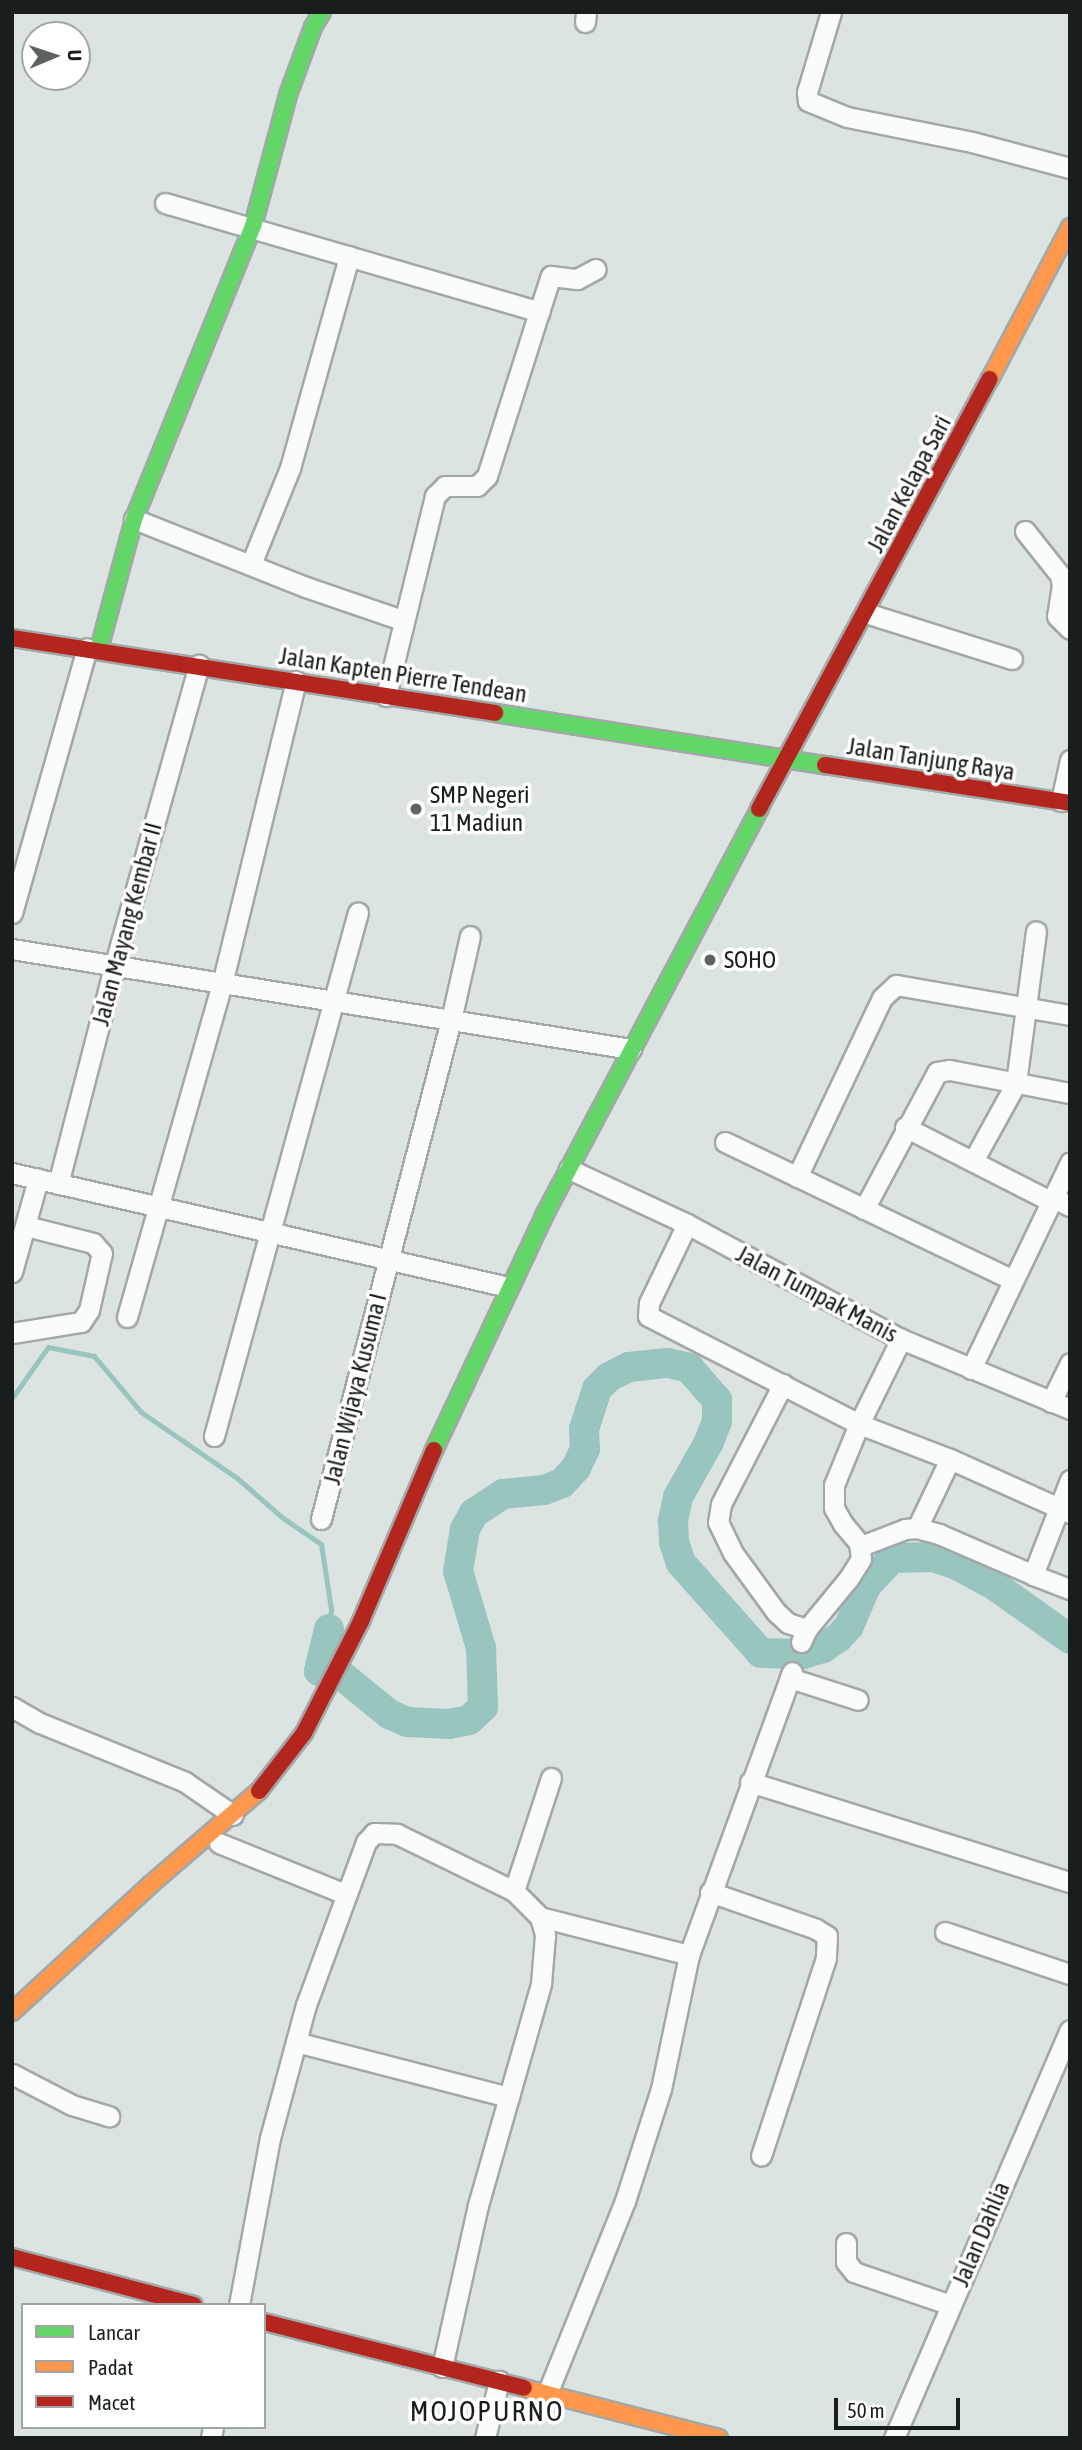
<!DOCTYPE html>
<style>
body{margin:0}
#map{position:relative;width:1082px;height:2450px;overflow:hidden;background:#dce4e2;font-family:"Asap Condensed",sans-serif}
div>[style]{position:absolute}
[style*='--x']{left:calc(var(--x)*1px);top:calc(var(--y)*1px);width:calc(var(--w)*1px);rotate:calc(var(--a)*1deg)}
.stream>*{height:5px;margin:-2.5px;padding:0 2.5px;transform-origin:2.5px;border-radius:2.5px;background:#99c5bf}
.river>*{height:30px;margin:-15px;padding:0 15px;transform-origin:15px;border-radius:15px;background:#99c5bf}
.roads{filter:drop-shadow(2px 0 #a2a8a7) drop-shadow(-2px 0 #a2a8a7) drop-shadow(0 2px #a2a8a7) drop-shadow(0 -2px #a2a8a7)}
.street>*{height:19px;margin:-9.5px;padding:0 9.5px;transform-origin:9.5px;border-radius:9.5px;background:#fafbfb}
.fast>*{height:16px;margin:-8px;padding:0 8px;transform-origin:8px;border-radius:8px;background:#63d668}
.slow>*{height:16px;margin:-8px;padding:0 8px;transform-origin:8px;border-radius:8px;background:#ff974d}
.jam>*{height:16px;margin:-8px;padding:0 8px;transform-origin:8px;border-radius:8px;background:#b3261e}
.dots>*{width:19px;height:19px;translate:-50% -50%;box-sizing:border-box;border:4px solid #fff;border-radius:50%}
span{translate:-50% -50%;white-space:nowrap;text-align:center;line-height:1.15;-webkit-text-stroke:7px #fff;paint-order:stroke}
.street-label{font-size:24px;color:#181d1d}
.poi-label{font-size:24px;color:#181d1d}
.left{translate:0 -50%;text-align:left}
.quarter-label{font-size:28px;color:#181d1d;letter-spacing:2px}
.frame{position:absolute;inset:0;border:14px solid #181d1d;pointer-events:none}
.legend{position:absolute;left:21px;top:2303px;width:245px;height:126px;box-sizing:border-box;background:#fff;border:2px solid #a3a5a5;margin:0;padding:9px 12px;list-style:none;font-size:21px;color:#181d1d}
.legend li{display:flex;align-items:center;gap:14px;height:35px}
.legend b{width:35px;border:2px solid #a3a5a5}
.north{position:absolute;left:21px;top:21px;width:70px;height:70px;box-sizing:border-box;background:#fff;border:2px solid #a3a5a5;border-radius:50%;rotate:88deg;font-size:19px;font-weight:700;line-height:28px;text-align:center;color:#181d1d}
.north::after{content:'';display:block;margin:auto;width:24px;height:32px;background:#5d6362;clip-path:polygon(50% 0,100% 100%,50% 72%,0 100%)}
.scale{position:absolute;left:834px;top:2398px;width:126px;height:32px;box-sizing:border-box;border:4px solid #181d1d;border-top:0;padding-left:9px;font-size:21px;line-height:24px;white-space:nowrap;color:#181d1d;-webkit-text-stroke:5px #fff;paint-order:stroke}
</style>
<div id="map">
<div class="stream">
<i style="--x:12;--y:1398;--w:62;--a:-54.8"></i>
<i style="--x:48;--y:1347;--w:47;--a:11.1"></i>
<i style="--x:94;--y:1356;--w:73;--a:50"></i>
<i style="--x:141;--y:1412;--w:116;--a:34.5"></i>
<i style="--x:237;--y:1478;--w:61;--a:41"></i>
<i style="--x:283;--y:1518;--w:46;--a:34.4"></i>
<i style="--x:321;--y:1544;--w:66;--a:81.3"></i>
<i style="--x:331;--y:1609;--w:20;--a:96"></i>
</div>
<div class="river">
<i style="--x:329;--y:1629;--w:43;--a:103.4"></i>
<i style="--x:319;--y:1671;--w:21;--a:8"></i>
<i style="--x:340;--y:1674;--w:63;--a:39.2"></i>
<i style="--x:389;--y:1714;--w:20;--a:24"></i>
<i style="--x:407;--y:1722;--w:42;--a:2.7"></i>
<i style="--x:449;--y:1724;--w:20;--a:-11"></i>
<i style="--x:469;--y:1720;--w:19;--a:-43"></i>
<i style="--x:483;--y:1707;--w:59;--a:-91.9"></i>
<i style="--x:481;--y:1648;--w:80;--a:-106.6"></i>
<i style="--x:458;--y:1571;--w:43;--a:-80.5"></i>
<i style="--x:465;--y:1529;--w:18;--a:-61"></i>
<i style="--x:474;--y:1513;--w:35;--a:-33"></i>
<i style="--x:503;--y:1494;--w:41;--a:-5.6"></i>
<i style="--x:544;--y:1490;--w:19;--a:-21"></i>
<i style="--x:562;--y:1483;--w:21;--a:-47"></i>
<i style="--x:576;--y:1468;--w:21;--a:-65"></i>
<i style="--x:585;--y:1449;--w:20;--a:-93"></i>
<i style="--x:584;--y:1429;--w:42;--a:-72"></i>
<i style="--x:597;--y:1389;--w:17;--a:-45"></i>
<i style="--x:609;--y:1377;--w:22;--a:-27"></i>
<i style="--x:629;--y:1367;--w:39;--a:-6"></i>
<i style="--x:668;--y:1363;--w:22;--a:13"></i>
<i style="--x:689;--y:1368;--w:43;--a:48.8"></i>
<i style="--x:717;--y:1400;--w:21;--a:90"></i>
<i style="--x:717;--y:1421;--w:22;--a:111"></i>
<i style="--x:709;--y:1442;--w:63;--a:119.4"></i>
<i style="--x:678;--y:1497;--w:25;--a:102"></i>
<i style="--x:673;--y:1521;--w:21;--a:87"></i>
<i style="--x:674;--y:1542;--w:22;--a:72"></i>
<i style="--x:681;--y:1563;--w:120;--a:48.4"></i>
<i style="--x:761;--y:1653;--w:42;--a:1.4"></i>
<i style="--x:803;--y:1654;--w:21;--a:-17"></i>
<i style="--x:823;--y:1648;--w:18;--a:-34"></i>
<i style="--x:838;--y:1638;--w:16;--a:-47"></i>
<i style="--x:849;--y:1626;--w:43;--a:-67"></i>
<i style="--x:866;--y:1586;--w:38;--a:-47"></i>
<i style="--x:892;--y:1558;--w:41;--a:-1.4"></i>
<i style="--x:933;--y:1557;--w:25;--a:18"></i>
<i style="--x:957;--y:1565;--w:42;--a:28.4"></i>
<i style="--x:994;--y:1585;--w:93;--a:35.4"></i>
</div>
<div class="roads">
<div class="street">
<i style="--x:831;--y:12;--w:84;--a:106.7"></i>
<i style="--x:807;--y:92;--w:9;--a:84"></i>
<i style="--x:808;--y:101;--w:42;--a:22.3"></i>
<i style="--x:847;--y:117;--w:127;--a:11.3"></i>
<i style="--x:972;--y:142;--w:101;--a:14.9"></i>
<i style="--x:585;--y:22;--w:10;--a:-84"></i>
<i style="--x:165;--y:203;--w:390;--a:16.2"></i>
<i style="--x:539;--y:312;--w:172;--a:107.6"></i>
<i style="--x:487;--y:476;--w:14;--a:135"></i>
<i style="--x:477;--y:486;--w:32;--a:180"></i>
<i style="--x:445;--y:486;--w:14;--a:135"></i>
<i style="--x:435;--y:496;--w:206;--a:103.8"></i>
<i style="--x:539;--y:312;--w:38;--a:-72"></i>
<i style="--x:551;--y:276;--w:26;--a:7"></i>
<i style="--x:577;--y:279;--w:21;--a:-28"></i>
<i style="--x:134;--y:519;--w:185;--a:21.6"></i>
<i style="--x:306;--y:587;--w:102;--a:19"></i>
<i style="--x:1025;--y:531;--w:56;--a:51.5"></i>
<i style="--x:1060;--y:575;--w:10;--a:79"></i>
<i style="--x:1062;--y:585;--w:31;--a:99"></i>
<i style="--x:1057;--y:616;--w:18;--a:45"></i>
<i style="--x:251;--y:564;--w:104;--a:-67.9"></i>
<i style="--x:290;--y:468;--w:220;--a:-74.4"></i>
<i style="--x:866;--y:613;--w:153;--a:17.5"></i>
<i style="--x:1061;--y:801;--w:42;--a:-77.6"></i>
<i style="--x:12;--y:913;--w:275;--a:-74.2"></i>
<i style="--x:12;--y:949;--w:627;--a:9.18"></i>
<i style="--x:905;--y:1127;--w:165;--a:27"></i>
<i style="--x:725;--y:1142;--w:319;--a:25.6"></i>
<i style="--x:973;--y:1161;--w:89;--a:-61.1"></i>
<i style="--x:1016;--y:1083;--w:153;--a:-82.5"></i>
<i style="--x:569;--y:1169;--w:130;--a:25"></i>
<i style="--x:687;--y:1224;--w:243;--a:28.3"></i>
<i style="--x:901;--y:1339;--w:183;--a:22.5"></i>
<i style="--x:12;--y:1173;--w:509;--a:12.94"></i>
<i style="--x:797;--y:1177;--w:198;--a:-64.6"></i>
<i style="--x:882;--y:998;--w:19;--a:-43"></i>
<i style="--x:896;--y:985;--w:177;--a:9.8"></i>
<i style="--x:58;--y:1184;--w:224;--a:-75.5"></i>
<i style="--x:114;--y:967;--w:314;--a:-74.3"></i>
<i style="--x:1054;--y:1198;--w:18;--a:27"></i>
<i style="--x:864;--y:1209;--w:155;--a:-61.9"></i>
<i style="--x:937;--y:1072;--w:13;--a:-9"></i>
<i style="--x:950;--y:1070;--w:122;--a:10.9"></i>
<i style="--x:687;--y:1224;--w:88;--a:115.7"></i>
<i style="--x:649;--y:1303;--w:13;--a:94"></i>
<i style="--x:648;--y:1316;--w:237;--a:27.1"></i>
<i style="--x:859;--y:1424;--w:97;--a:21"></i>
<i style="--x:950;--y:1459;--w:132;--a:24.2"></i>
<i style="--x:12;--y:1272;--w:97;--a:-74.4"></i>
<i style="--x:127;--y:1317;--w:346;--a:-74.1"></i>
<i style="--x:222;--y:984;--w:312;--a:-76.3"></i>
<i style="--x:12;--y:1333;--w:70;--a:-9.1"></i>
<i style="--x:81;--y:1322;--w:14;--a:-56"></i>
<i style="--x:89;--y:1310;--w:58;--a:-77.2"></i>
<i style="--x:102;--y:1253;--w:13;--a:-132"></i>
<i style="--x:93;--y:1243;--w:69;--a:-165.8"></i>
<i style="--x:971;--y:1369;--w:229;--a:-64.4"></i>
<i style="--x:783;--y:1384;--w:135;--a:117.3"></i>
<i style="--x:721;--y:1504;--w:18;--a:99"></i>
<i style="--x:718;--y:1522;--w:34;--a:64"></i>
<i style="--x:733;--y:1553;--w:73;--a:53.9"></i>
<i style="--x:776;--y:1612;--w:16;--a:43"></i>
<i style="--x:788;--y:1623;--w:20;--a:18"></i>
<i style="--x:1051;--y:1402;--w:43;--a:-64"></i>
<i style="--x:214;--y:1436;--w:543;--a:-74.63"></i>
<i style="--x:1070;--y:1480;--w:102;--a:111.3"></i>
<i style="--x:1033;--y:1575;--w:40;--a:21"></i>
<i style="--x:321;--y:1519;--w:516;--a:-75.4"></i>
<i style="--x:451;--y:1020;--w:86;--a:-77.3"></i>
<i style="--x:917;--y:1528;--w:76;--a:-64.4"></i>
<i style="--x:861;--y:1546;--w:47;--a:-21.1"></i>
<i style="--x:905;--y:1529;--w:12;--a:-5"></i>
<i style="--x:917;--y:1528;--w:23;--a:15"></i>
<i style="--x:939;--y:1534;--w:106;--a:23.4"></i>
<i style="--x:801;--y:1642;--w:14;--a:-65"></i>
<i style="--x:807;--y:1629;--w:66;--a:-50.5"></i>
<i style="--x:849;--y:1578;--w:22;--a:-58"></i>
<i style="--x:861;--y:1559;--w:16;--a:-97"></i>
<i style="--x:859;--y:1543;--w:25;--a:-130"></i>
<i style="--x:843;--y:1524;--w:18;--a:-119"></i>
<i style="--x:834;--y:1508;--w:23;--a:-90"></i>
<i style="--x:834;--y:1485;--w:66;--a:-67.7"></i>
<i style="--x:859;--y:1424;--w:95;--a:-63.7"></i>
<i style="--x:790;--y:1678;--w:71;--a:17.9"></i>
<i style="--x:12;--y:1707;--w:32;--a:30"></i>
<i style="--x:40;--y:1723;--w:157;--a:22.1"></i>
<i style="--x:185;--y:1782;--w:58;--a:34.5"></i>
<i style="--x:750;--y:1782;--w:335;--a:17.4"></i>
<i style="--x:219;--y:1843;--w:136;--a:22"></i>
<i style="--x:514;--y:1891;--w:119;--a:-71.9"></i>
<i style="--x:710;--y:1892;--w:112;--a:19.2"></i>
<i style="--x:816;--y:1929;--w:13;--a:32"></i>
<i style="--x:827;--y:1936;--w:22;--a:93"></i>
<i style="--x:826;--y:1958;--w:208;--a:108.2"></i>
<i style="--x:540;--y:1917;--w:154;--a:14.3"></i>
<i style="--x:945;--y:1932;--w:132;--a:18.6"></i>
<i style="--x:296;--y:2042;--w:220;--a:14.5"></i>
<i style="--x:12;--y:2074;--w:68;--a:27.3"></i>
<i style="--x:72;--y:2105;--w:39;--a:17"></i>
<i style="--x:846;--y:2243;--w:19;--a:90"></i>
<i style="--x:846;--y:2262;--w:13;--a:51"></i>
<i style="--x:854;--y:2272;--w:102;--a:18.8"></i>
<i style="--x:239;--y:2305;--w:170;--a:-79.5"></i>
<i style="--x:270;--y:2138;--w:138;--a:-74.9"></i>
<i style="--x:306;--y:2005;--w:174;--a:-69.8"></i>
<i style="--x:366;--y:1842;--w:12;--a:-48"></i>
<i style="--x:374;--y:1833;--w:23;--a:2"></i>
<i style="--x:397;--y:1834;--w:130;--a:26"></i>
<i style="--x:514;--y:1891;--w:37;--a:45"></i>
<i style="--x:540;--y:1917;--w:19;--a:74"></i>
<i style="--x:545;--y:1935;--w:49;--a:94.7"></i>
<i style="--x:541;--y:1984;--w:230;--a:105.9"></i>
<i style="--x:478;--y:2205;--w:166;--a:102.5"></i>
<i style="--x:547;--y:2394;--w:208;--a:-68"></i>
<i style="--x:625;--y:2201;--w:118;--a:-72.2"></i>
<i style="--x:661;--y:2089;--w:137;--a:-78.2"></i>
<i style="--x:689;--y:1955;--w:301;--a:-70"></i>
<i style="--x:211;--y:2438;--w:11;--a:-80"></i>
<i style="--x:485;--y:2438;--w:59;--a:-76.2"></i>
<i style="--x:894;--y:2438;--w:444;--a:-66.7"></i>
</div>
<div class="fast">
<i style="--x:99;--y:649;--w:135;--a:-74.9"></i>
<i style="--x:134;--y:519;--w:316;--a:-67.9"></i>
<i style="--x:253;--y:226;--w:136;--a:-75"></i>
<i style="--x:288;--y:95;--w:72;--a:-69.8"></i>
<i style="--x:313;--y:27;--w:17;--a:-59"></i>
<i style="--x:495;--y:713;--w:334;--a:9"></i>
<i style="--x:434;--y:1450;--w:261;--a:-64.8"></i>
<i style="--x:545;--y:1214;--w:458;--a:-62.1"></i>
</div>
<div class="slow">
<i style="--x:990;--y:379;--w:172;--a:-62.2"></i>
<i style="--x:12;--y:2012;--w:188;--a:-42.6"></i>
<i style="--x:150;--y:1885;--w:144;--a:-40.8"></i>
<i style="--x:524;--y:2388;--w:201;--a:14.4"></i>
</div>
<div class="jam">
<i style="--x:12;--y:638;--w:489;--a:8.8"></i>
<i style="--x:825;--y:765;--w:248;--a:8.8"></i>
<i style="--x:759;--y:809;--w:488;--a:-61.8"></i>
<i style="--x:259;--y:1791;--w:73;--a:-52.2"></i>
<i style="--x:304;--y:1733;--w:126;--a:-63"></i>
<i style="--x:361;--y:1621;--w:186;--a:-66.9"></i>
<i style="--x:12;--y:2257;--w:188;--a:14.8"></i>
<i style="--x:264;--y:2322;--w:268;--a:14.2"></i>
</div>
</div>
<div class="dots">
<i style="left:416px;top:809px;background:#5d6362"></i>
<i style="left:710px;top:960px;background:#5d6362"></i>
</div>
<div class="street-label">
<span style="left:909px;top:484px;rotate:-62deg">Jalan Kelapa Sari</span>
<span style="left:403px;top:675px;rotate:9deg">Jalan Kapten Pierre Tendean</span>
<span style="left:931px;top:759px;rotate:9deg">Jalan Tanjung Raya</span>
<span style="left:127px;top:924px;rotate:-75deg">Jalan Mayang Kembar II</span>
<span style="left:817px;top:1294px;rotate:28deg">Jalan Tumpak Manis</span>
<span style="left:355px;top:1389px;rotate:-76deg">Jalan Wijaya Kusuma I</span>
<span style="left:981px;top:2234px;rotate:-67deg">Jalan Dahlia</span>
</div>
<div class="poi-label">
<span class="left" style="left:430px;top:809px">SMP Negeri<br>11 Madiun</span>
<span class="left" style="left:724px;top:960px">SOHO</span>
</div>
<div class="quarter-label">
<span style="left:487px;top:2411px">MOJOPURNO</span>
</div>
<div class="frame"></div>
<ul class="legend">
<li><b style="height:9px;background:#63d668"></b>Lancar</li>
<li><b style="height:9px;background:#ff974d"></b>Padat</li>
<li><b style="height:9px;background:#b3261e"></b>Macet</li>
</ul>
<div class="north">U</div>
<div class="scale">50 m</div>
</div>
